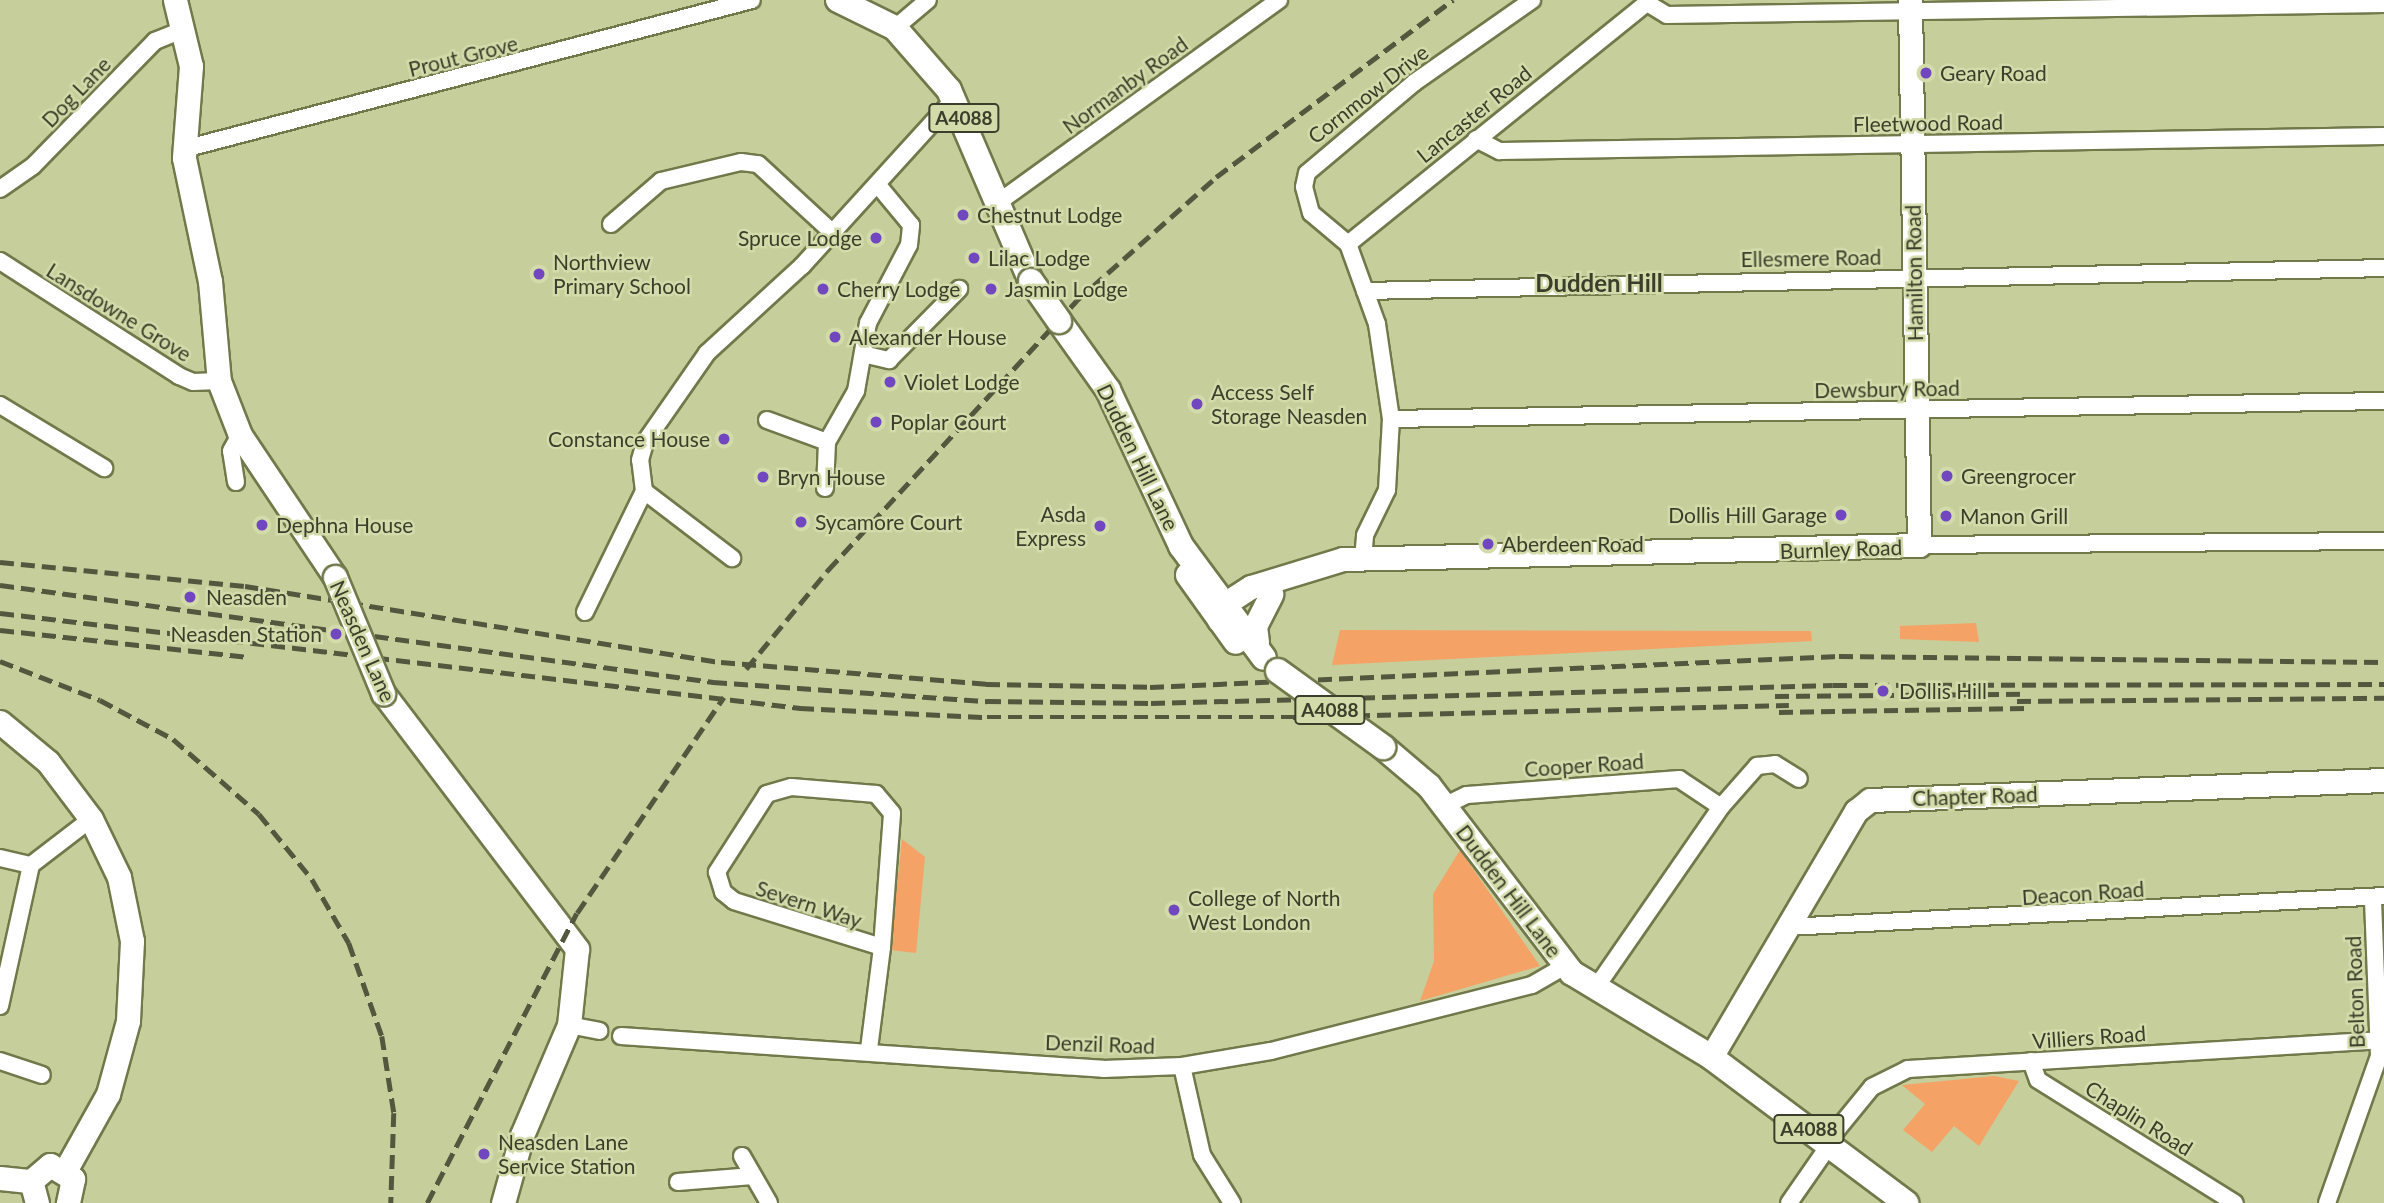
<!DOCTYPE html>
<style>
body{margin:0}
#map{position:relative;width:2384px;height:1203px;overflow:hidden;background:#c6ce9c;font-family:Lato,sans-serif}
div>[style]{position:absolute}
[style*='--x']{left:calc(var(--x)*1px);top:calc(var(--y)*1px);width:calc(var(--w)*1px);rotate:calc(var(--a)*1deg)}
.green>*{inset:0;background:#f5a266}
.roads{filter:drop-shadow(2px 0 #71784a) drop-shadow(-2px 0 #71784a) drop-shadow(0 2px #71784a) drop-shadow(0 -2px #71784a)}
.street>*{height:16px;margin:-8px;padding:0 8px;transform-origin:8px;border-radius:8px;background:#fff}
.secondary>*{height:23px;margin:-11.5px;padding:0 11.5px;transform-origin:11.5px;border-radius:11.5px;background:#fff}
.primary>*{height:24px;margin:-12px;padding:0 12px;transform-origin:12px;border-radius:12px;background:#fff}
.rail>*{height:4.5px;margin-top:-2.25px;transform-origin:0;background:repeating-linear-gradient(90deg,#53573d 0 14px,transparent 0 21px)}
.bridges{filter:drop-shadow(2px 0 #71784a) drop-shadow(-2px 0 #71784a) drop-shadow(0 2px #71784a) drop-shadow(0 -2px #71784a)}
.secondary-bridge>*{height:23px;margin:-11.5px;padding:0 11.5px;transform-origin:11.5px;border-radius:11.5px;background:#fff}
.primary-bridge>*{height:24px;margin:-12px;padding:0 12px;transform-origin:12px;border-radius:12px;background:#fff}
.dots>*{width:19px;height:19px;translate:-50% -50%;box-sizing:border-box;border:4px solid #d2dba9;border-radius:50%}
span{translate:-50% -50%;white-space:nowrap;text-align:center;line-height:1.15;-webkit-text-stroke:5px #d2dba9;paint-order:stroke}
.shield-label span{padding:2px 5px;background:#d2dba9;border:2px solid;border-radius:5px;-webkit-text-stroke-width:0}
.shield-label{font-size:19px;color:#3b3e2a;font-weight:700}
.street-label{font-size:21px;color:#3b3e2a}
.poi-label{font-size:21px;color:#3b3e2a}
.left{translate:0 -50%;text-align:left}
.right{translate:-100% -50%;text-align:right}
.quarter-label{font-size:24px;color:#3b3e2a;font-weight:700}
</style>
<div id="map">
<div class="green">
<i style="clip-path:polygon(1976px 623px,1979px 642px,1900px 639px,1900px 626px)"></i>
<i style="clip-path:polygon(1340px 630px,1811px 631px,1812px 641px,1332px 665px)"></i>
<i style="clip-path:polygon(902px 839px,925px 857px,916px 953px,890px 950px)"></i>
<i style="clip-path:polygon(1460px 850px,1540px 966px,1420px 1001px,1434px 961px,1433px 894px)"></i>
<i style="clip-path:polygon(1994px 1076px,2019px 1081px,1979px 1146px,1954px 1126px,1932px 1152px,1903px 1130px,1925px 1104px,1902px 1085px)"></i>
</div>
<div class="roads">
<div class="street">
<i style="--x:1647;--y:3;--w:23;--a:31"></i>
<i style="--x:1667;--y:15;--w:717;--a:-0.88"></i>
<i style="--x:895;--y:28;--w:43;--a:-40.3"></i>
<i style="--x:1476;--y:139;--w:27;--a:27"></i>
<i style="--x:1500;--y:151;--w:884;--a:-0.97"></i>
<i style="--x:184;--y:149;--w:587;--a:-14.7"></i>
<i style="--x:0;--y:189;--w:40;--a:-34.9"></i>
<i style="--x:33;--y:166;--w:175;--a:-45.7"></i>
<i style="--x:155;--y:41;--w:31;--a:-22"></i>
<i style="--x:996;--y:204;--w:349;--a:-35.8"></i>
<i style="--x:611;--y:224;--w:66;--a:-40.7"></i>
<i style="--x:661;--y:181;--w:82;--a:-13.4"></i>
<i style="--x:741;--y:162;--w:17;--a:7"></i>
<i style="--x:758;--y:164;--w:102;--a:42.6"></i>
<i style="--x:1348;--y:244;--w:48;--a:-140"></i>
<i style="--x:1311;--y:213;--w:27;--a:-105"></i>
<i style="--x:1304;--y:187;--w:14;--a:-78"></i>
<i style="--x:1307;--y:173;--w:141;--a:-40.1"></i>
<i style="--x:1415;--y:82;--w:143;--a:-35"></i>
<i style="--x:0;--y:261;--w:213;--a:32.7"></i>
<i style="--x:179;--y:376;--w:15;--a:23"></i>
<i style="--x:193;--y:382;--w:26;--a:-2"></i>
<i style="--x:1365;--y:291;--w:1019;--a:-1.29"></i>
<i style="--x:867;--y:355;--w:23;--a:13"></i>
<i style="--x:889;--y:360;--w:100;--a:-45.4"></i>
<i style="--x:0;--y:405;--w:122;--a:31.2"></i>
<i style="--x:1391;--y:419;--w:993;--a:-1.04"></i>
<i style="--x:767;--y:420;--w:64;--a:20.1"></i>
<i style="--x:236;--y:482;--w:31;--a:-99"></i>
<i style="--x:231;--y:451;--w:18;--a:-61"></i>
<i style="--x:825;--y:488;--w:46;--a:-87.5"></i>
<i style="--x:827;--y:442;--w:59;--a:-60.4"></i>
<i style="--x:856;--y:391;--w:69;--a:-80"></i>
<i style="--x:868;--y:323;--w:88;--a:-62.3"></i>
<i style="--x:909;--y:245;--w:20;--a:-84"></i>
<i style="--x:911;--y:225;--w:53;--a:-129.7"></i>
<i style="--x:644;--y:491;--w:111;--a:37.3"></i>
<i style="--x:1919;--y:545;--w:465;--a:-0.5"></i>
<i style="--x:1363;--y:559;--w:24;--a:-85"></i>
<i style="--x:1365;--y:535;--w:50;--a:-63.9"></i>
<i style="--x:1387;--y:490;--w:71;--a:-86.8"></i>
<i style="--x:1391;--y:419;--w:96;--a:-98.4"></i>
<i style="--x:1377;--y:324;--w:85;--a:-109.9"></i>
<i style="--x:1348;--y:244;--w:388;--a:-38.9"></i>
<i style="--x:585;--y:612;--w:135;--a:-64"></i>
<i style="--x:644;--y:491;--w:31;--a:-97"></i>
<i style="--x:640;--y:460;--w:19;--a:-74"></i>
<i style="--x:645;--y:442;--w:108;--a:-55.1"></i>
<i style="--x:707;--y:353;--w:129;--a:-42.5"></i>
<i style="--x:802;--y:266;--w:226;--a:-47.7"></i>
<i style="--x:1444;--y:806;--w:25;--a:-26"></i>
<i style="--x:1467;--y:795;--w:213;--a:-4.3"></i>
<i style="--x:1679;--y:779;--w:50;--a:33.7"></i>
<i style="--x:1721;--y:807;--w:221;--a:124.7"></i>
<i style="--x:1721;--y:807;--w:55;--a:-48.7"></i>
<i style="--x:1757;--y:766;--w:18;--a:-6"></i>
<i style="--x:1775;--y:764;--w:28;--a:32"></i>
<i style="--x:0;--y:858;--w:32;--a:13"></i>
<i style="--x:1787;--y:927;--w:598;--a:-2.97"></i>
<i style="--x:0;--y:1006;--w:144;--a:-77.6"></i>
<i style="--x:31;--y:865;--w:76;--a:-37.5"></i>
<i style="--x:569;--y:1025;--w:31;--a:11"></i>
<i style="--x:621;--y:1036;--w:483;--a:3.9"></i>
<i style="--x:1103;--y:1069;--w:79;--a:-2.2"></i>
<i style="--x:1182;--y:1066;--w:90;--a:-9.6"></i>
<i style="--x:1271;--y:1051;--w:269;--a:-14.2"></i>
<i style="--x:1532;--y:985;--w:38;--a:-30"></i>
<i style="--x:869;--y:1049;--w:103;--a:-82.7"></i>
<i style="--x:882;--y:947;--w:134;--a:-85.7"></i>
<i style="--x:892;--y:813;--w:25;--a:-130"></i>
<i style="--x:876;--y:794;--w:85;--a:-175.3"></i>
<i style="--x:791;--y:787;--w:25;--a:164"></i>
<i style="--x:767;--y:794;--w:93;--a:122.7"></i>
<i style="--x:717;--y:872;--w:21;--a:73"></i>
<i style="--x:723;--y:892;--w:14;--a:39"></i>
<i style="--x:734;--y:901;--w:155;--a:17.3"></i>
<i style="--x:0;--y:1061;--w:44;--a:18.4"></i>
<i style="--x:2031;--y:1061;--w:20;--a:70"></i>
<i style="--x:2038;--y:1080;--w:232;--a:32"></i>
<i style="--x:1182;--y:1066;--w:91;--a:77.3"></i>
<i style="--x:1202;--y:1155;--w:57;--a:58"></i>
<i style="--x:1827;--y:1142;--w:71;--a:-50.7"></i>
<i style="--x:1872;--y:1087;--w:40;--a:-26.6"></i>
<i style="--x:1908;--y:1069;--w:477;--a:-3.5"></i>
<i style="--x:742;--y:1156;--w:54;--a:60.1"></i>
<i style="--x:678;--y:1182;--w:75;--a:-4.6"></i>
<i style="--x:1789;--y:1203;--w:72;--a:-55.2"></i>
<i style="--x:2327;--y:1203;--w:156;--a:-70.5"></i>
<i style="--x:2379;--y:1056;--w:159;--a:-92.2"></i>
</div>
<div class="secondary">
<i style="--x:175;--y:0;--w:68;--a:76.4"></i>
<i style="--x:191;--y:66;--w:92;--a:94.4"></i>
<i style="--x:184;--y:158;--w:126;--a:78.1"></i>
<i style="--x:210;--y:281;--w:100;--a:84.9"></i>
<i style="--x:219;--y:381;--w:58;--a:68.7"></i>
<i style="--x:240;--y:435;--w:171;--a:56.2"></i>
<i style="--x:1219;--y:620;--w:18;--a:-68"></i>
<i style="--x:1226;--y:603;--w:30;--a:-33"></i>
<i style="--x:1251;--y:587;--w:96;--a:-16.9"></i>
<i style="--x:1343;--y:559;--w:576;--a:-1.39"></i>
<i style="--x:1919;--y:545;--w:545;--a:-90.95"></i>
<i style="--x:1257;--y:642;--w:16;--a:-97"></i>
<i style="--x:1255;--y:626;--w:36;--a:-63"></i>
<i style="--x:383;--y:693;--w:321;--a:52.8"></i>
<i style="--x:577;--y:949;--w:76;--a:96"></i>
<i style="--x:569;--y:1025;--w:120;--a:113.1"></i>
<i style="--x:522;--y:1135;--w:71;--a:105.6"></i>
<i style="--x:0;--y:722;--w:62;--a:39.8"></i>
<i style="--x:48;--y:762;--w:71;--a:53"></i>
<i style="--x:91;--y:819;--w:64;--a:64.2"></i>
<i style="--x:119;--y:877;--w:65;--a:78.5"></i>
<i style="--x:132;--y:941;--w:80;--a:92.9"></i>
<i style="--x:128;--y:1021;--w:76;--a:105.3"></i>
<i style="--x:108;--y:1094;--w:86;--a:119.2"></i>
<i style="--x:1711;--y:1057;--w:286;--a:-59.5"></i>
<i style="--x:1856;--y:811;--w:18;--a:-38"></i>
<i style="--x:1870;--y:800;--w:514;--a:-2.23"></i>
<i style="--x:0;--y:1178;--w:31;--a:6"></i>
<i style="--x:37;--y:1203;--w:23;--a:-105"></i>
<i style="--x:31;--y:1181;--w:25;--a:-40"></i>
<i style="--x:50;--y:1165;--w:27;--a:31"></i>
<i style="--x:73;--y:1179;--w:25;--a:102"></i>
</div>
<div class="primary">
<i style="--x:838;--y:0;--w:64;--a:26.2"></i>
<i style="--x:895;--y:28;--w:82;--a:48.9"></i>
<i style="--x:949;--y:90;--w:208;--a:66.8"></i>
<i style="--x:1059;--y:321;--w:85;--a:54.6"></i>
<i style="--x:1108;--y:390;--w:172;--a:64.9"></i>
<i style="--x:1181;--y:546;--w:139;--a:53.5"></i>
<i style="--x:1188;--y:575;--w:82;--a:54.4"></i>
<i style="--x:1383;--y:747;--w:60;--a:40.3"></i>
<i style="--x:1429;--y:786;--w:235;--a:52.6"></i>
<i style="--x:1572;--y:973;--w:162;--a:31.1"></i>
<i style="--x:1711;--y:1057;--w:244;--a:36.8"></i>
</div>
</div>
<div class="rail">
<i style="--x:0;--y:562;--w:246;--a:5.6"></i>
<i style="--x:245;--y:586;--w:482;--a:9.1"></i>
<i style="--x:721;--y:662;--w:266;--a:4.7"></i>
<i style="--x:986;--y:684;--w:164;--a:1"></i>
<i style="--x:1150;--y:687;--w:690;--a:-2.58"></i>
<i style="--x:1839;--y:656;--w:545;--a:0.63"></i>
<i style="--x:0;--y:585;--w:720;--a:7.75"></i>
<i style="--x:713;--y:682;--w:275;--a:4"></i>
<i style="--x:987;--y:701;--w:164;--a:0.7"></i>
<i style="--x:1151;--y:703;--w:682;--a:-1.51"></i>
<i style="--x:1833;--y:685;--w:551;--a:-0.1"></i>
<i style="--x:0;--y:613;--w:806;--a:6.77"></i>
<i style="--x:800;--y:708;--w:187;--a:2.8"></i>
<i style="--x:987;--y:717;--w:306;--a:0"></i>
<i style="--x:1293;--y:717;--w:496;--a:-1.4"></i>
<i style="--x:0;--y:630;--w:250;--a:6.2"></i>
<i style="--x:0;--y:661;--w:107;--a:21.3"></i>
<i style="--x:100;--y:700;--w:83;--a:28.1"></i>
<i style="--x:173;--y:739;--w:114;--a:41.1"></i>
<i style="--x:259;--y:814;--w:84;--a:50.8"></i>
<i style="--x:312;--y:879;--w:74;--a:60"></i>
<i style="--x:349;--y:943;--w:99;--a:70.5"></i>
<i style="--x:382;--y:1036;--w:78;--a:81.1"></i>
<i style="--x:394;--y:1113;--w:90;--a:91.9"></i>
<i style="--x:746;--y:669;--w:129;--a:-50.4"></i>
<i style="--x:828;--y:570;--w:366;--a:-47.3"></i>
<i style="--x:1076;--y:301;--w:187;--a:-41.5"></i>
<i style="--x:1216;--y:177;--w:296;--a:-36.8"></i>
<i style="--x:1775;--y:696;--w:252;--a:-0.5"></i>
<i style="--x:2017;--y:701;--w:367;--a:-0.5"></i>
<i style="--x:1779;--y:712;--w:248;--a:-0.9"></i>
<i style="--x:427;--y:1203;--w:326;--a:-62.7"></i>
<i style="--x:577;--y:913;--w:261;--a:-55.8"></i>
</div>
<div class="bridges">
<div class="secondary-bridge">
<i style="--x:335;--y:577;--w:126;--a:67.5"></i>
</div>
<div class="primary-bridge">
<i style="--x:1031;--y:281;--w:49;--a:55"></i>
<i style="--x:1278;--y:671;--w:130;--a:35.9"></i>
</div>
</div>
<div class="dots">
<i style="left:1926px;top:73px;background:#7147c0"></i>
<i style="left:963px;top:215px;background:#7147c0"></i>
<i style="left:876px;top:238px;background:#7147c0"></i>
<i style="left:974px;top:258px;background:#7147c0"></i>
<i style="left:539px;top:274px;background:#7147c0"></i>
<i style="left:823px;top:289px;background:#7147c0"></i>
<i style="left:991px;top:289px;background:#7147c0"></i>
<i style="left:835px;top:337px;background:#7147c0"></i>
<i style="left:890px;top:382px;background:#7147c0"></i>
<i style="left:1197px;top:404px;background:#7147c0"></i>
<i style="left:876px;top:422px;background:#7147c0"></i>
<i style="left:724px;top:439px;background:#7147c0"></i>
<i style="left:1947px;top:476px;background:#7147c0"></i>
<i style="left:763px;top:477px;background:#7147c0"></i>
<i style="left:1841px;top:515px;background:#7147c0"></i>
<i style="left:1946px;top:516px;background:#7147c0"></i>
<i style="left:801px;top:522px;background:#7147c0"></i>
<i style="left:262px;top:525px;background:#7147c0"></i>
<i style="left:1100px;top:526px;background:#7147c0"></i>
<i style="left:1488px;top:544px;background:#7147c0"></i>
<i style="left:190px;top:597px;background:#7147c0"></i>
<i style="left:336px;top:634px;background:#7147c0"></i>
<i style="left:1883px;top:691px;background:#7147c0"></i>
<i style="left:1174px;top:910px;background:#7147c0"></i>
<i style="left:484px;top:1154px;background:#7147c0"></i>
</div>
<div class="shield-label">
<span style="left:964px;top:118px">A4088</span>
<span style="left:1330px;top:710px">A4088</span>
<span style="left:1809px;top:1129px">A4088</span>
</div>
<div class="street-label">
<span style="left:463px;top:56px;rotate:-14deg">Prout Grove</span>
<span style="left:1125px;top:85px;rotate:-36deg">Normanby Road</span>
<span style="left:76px;top:92px;rotate:-46deg">Dog Lane</span>
<span style="left:1368px;top:94px;rotate:-38deg">Cornmow Drive</span>
<span style="left:1474px;top:114px;rotate:-39deg">Lancaster Road</span>
<span style="left:1928px;top:123px;rotate:-1deg">Fleetwood Road</span>
<span style="left:1811px;top:258px;rotate:-1deg">Ellesmere Road</span>
<span style="left:1914px;top:273px;rotate:-91deg">Hamilton Road</span>
<span style="left:119px;top:312px;rotate:32deg">Lansdowne Grove</span>
<span style="left:1887px;top:389px;rotate:-1deg">Dewsbury Road</span>
<span style="left:1138px;top:457px;rotate:64deg">Dudden Hill Lane</span>
<span style="left:1841px;top:549px;rotate:-2deg">Burnley Road</span>
<span style="left:363px;top:641px;rotate:66deg">Neasden Lane</span>
<span style="left:1584px;top:765px;rotate:-4deg">Cooper Road</span>
<span style="left:1975px;top:796px;rotate:-2deg">Chapter Road</span>
<span style="left:1509px;top:891px;rotate:53deg">Dudden Hill Lane</span>
<span style="left:2083px;top:893px;rotate:-4deg">Deacon Road</span>
<span style="left:809px;top:904px;rotate:18deg">Severn Way</span>
<span style="left:2355px;top:992px;rotate:-92deg">Belton Road</span>
<span style="left:2089px;top:1037px;rotate:-4deg">Villiers Road</span>
<span style="left:1100px;top:1044px;rotate:2deg">Denzil Road</span>
<span style="left:2139px;top:1118px;rotate:32deg">Chaplin Road</span>
</div>
<div class="poi-label">
<span class="left" style="left:1940px;top:73px">Geary Road</span>
<span class="left" style="left:977px;top:215px">Chestnut Lodge</span>
<span class="right" style="left:862px;top:238px">Spruce Lodge</span>
<span class="left" style="left:988px;top:258px">Lilac Lodge</span>
<span class="left" style="left:553px;top:274px">Northview<br>Primary School</span>
<span class="left" style="left:837px;top:289px">Cherry Lodge</span>
<span class="left" style="left:1005px;top:289px">Jasmin Lodge</span>
<span class="left" style="left:849px;top:337px">Alexander House</span>
<span class="left" style="left:904px;top:382px">Violet Lodge</span>
<span class="left" style="left:1211px;top:404px">Access Self<br>Storage Neasden</span>
<span class="left" style="left:890px;top:422px">Poplar Court</span>
<span class="right" style="left:710px;top:439px">Constance House</span>
<span class="left" style="left:1961px;top:476px">Greengrocer</span>
<span class="left" style="left:777px;top:477px">Bryn House</span>
<span class="right" style="left:1086px;top:526px">Asda<br>Express</span>
<span class="right" style="left:1827px;top:515px">Dollis Hill Garage</span>
<span class="left" style="left:1960px;top:516px">Manon Grill</span>
<span class="left" style="left:815px;top:522px">Sycamore Court</span>
<span class="left" style="left:276px;top:525px">Dephna House</span>
<span class="left" style="left:1502px;top:544px">Aberdeen Road</span>
<span class="left" style="left:206px;top:597px">Neasden</span>
<span class="right" style="left:322px;top:634px">Neasden Station</span>
<span class="left" style="left:1899px;top:691px">Dollis Hill</span>
<span class="left" style="left:1188px;top:910px">College of North<br>West London</span>
<span class="left" style="left:498px;top:1154px">Neasden Lane<br>Service Station</span>
</div>
<div class="quarter-label">
<span style="left:1599px;top:283px">Dudden Hill</span>
</div>
</div>
